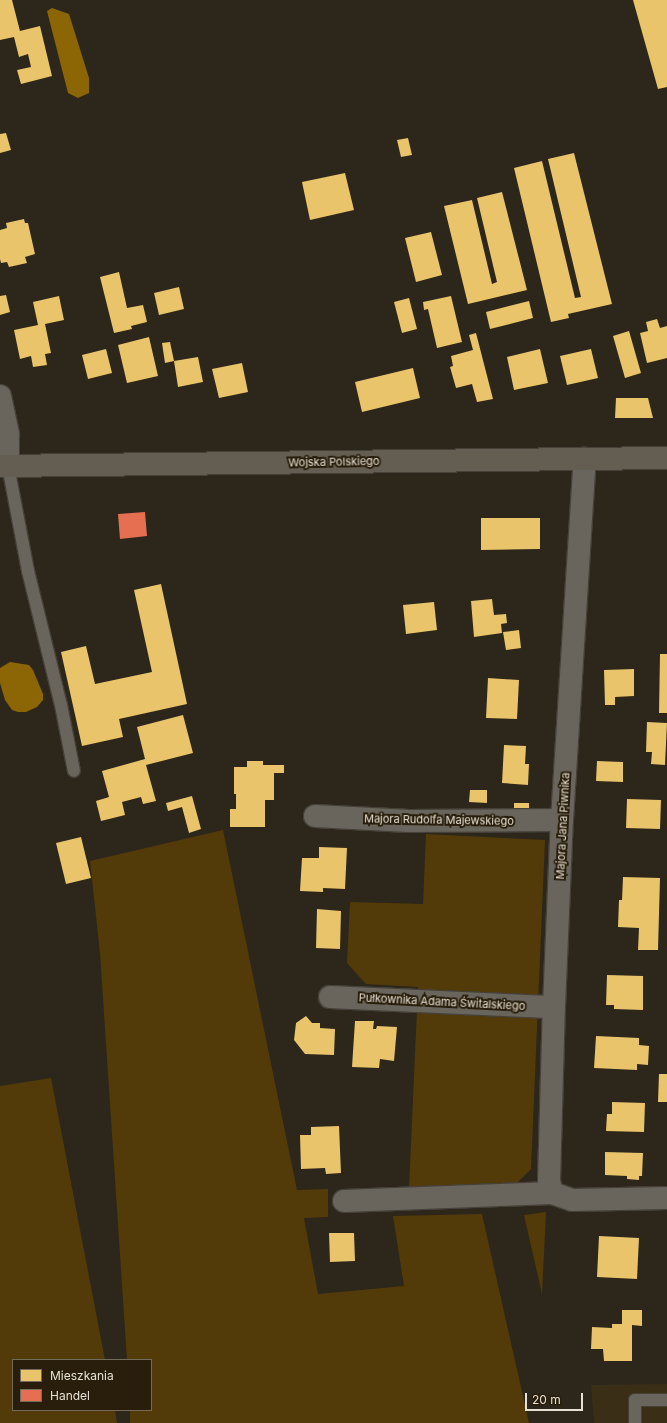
<!DOCTYPE html>
<meta charset="utf-8">
<style>
body{margin:0}
#map{position:relative;width:667px;height:1423px;overflow:hidden;background:#2c261b;font-family:Inter,sans-serif}
div>[style]{position:absolute}
[style*='--x']{left:calc(var(--x)*1px);top:calc(var(--y)*1px);width:calc(var(--w)*1px);rotate:calc(var(--a)*1deg)}
.built>*{inset:0;background:#3b2e17}
.green>*{inset:0;background:#523b09}
.water>*{inset:0;background:#8c6504}
.homes>*{inset:0;background:#e9c46a}
.shops>*{inset:0;background:#e76f51}
.roads{filter:drop-shadow(1px 0 #464138) drop-shadow(-1px 0 #464138) drop-shadow(0 1px #464138) drop-shadow(0 -1px #464138)}
.service>*{height:12px;margin:-6px;padding:0 6px;transform-origin:6px;border-radius:6px;background:#69655d}
.minor>*{height:22px;margin:-11px;padding:0 11px;transform-origin:11px;border-radius:11px;background:#69655d}
.secondary>*{height:22px;margin:-11px;padding:0 11px;transform-origin:11px;border-radius:11px;background:#645d52}
span{translate:-50% -50%;white-space:nowrap;text-align:center;line-height:1.15;-webkit-text-stroke:4px #281e0b;paint-order:stroke}
.street-label{font-size:11px;color:#e7e0d4}
.legend{position:absolute;left:12px;top:1359px;width:140px;height:52px;box-sizing:border-box;background:#281e0b;border:1px solid #746c5b;margin:0;padding:5px 7px;list-style:none;font-size:12px;color:#e7e0d4}
.legend li{display:flex;align-items:center;gap:8px;height:20px}
.legend b{width:20px;border:1px solid #746c5b}
.scale{position:absolute;left:525px;top:1393px;width:58px;height:18px;box-sizing:border-box;border:2px solid #e7e0d4;border-top:0;padding-left:5px;font-size:12px;line-height:14px;white-space:nowrap;color:#e7e0d4;-webkit-text-stroke:3px #281e0b;paint-order:stroke}
</style>
<div id="map">
<div class="built">
<i style="clip-path:polygon(667px 1384px,667px 1423px,594px 1423px,591px 1385px)"></i>
</div>
<div class="green">
<i style="clip-path:polygon(223px 830px,297px 1190px,328px 1189px,328px 1217px,304px 1218px,318px 1294px,404px 1286px,393px 1216px,482px 1214px,529px 1423px,130px 1423px,130px 1410px,151px 1410px,151px 1360px,127px 1360px,100px 953px,90px 861px)"></i>
<i style="clip-path:polygon(426px 834px,545px 840px,531px 1169px,515px 1185px,409px 1188px,418px 987px,366px 984px,347px 963px,350px 902px,423px 904px)"></i>
<i style="clip-path:polygon(51px 1078px,105px 1360px,13px 1360px,13px 1410px,115px 1410px,117px 1423px,0 1423px,0 1086px)"></i>
<i style="clip-path:polygon(546px 1212px,546px 1213px,542px 1294px,524px 1215px)"></i>
</div>
<div class="water">
<i style="clip-path:polygon(52px 8px,69px 14px,89px 78px,89px 93px,78px 98px,68px 93px,47px 11px)"></i>
<i style="clip-path:polygon(10px 662px,29px 665px,33px 670px,43px 694px,43px 700px,37px 707px,26px 712px,18px 712px,12px 710px,5px 700px,0 683px,0 668px)"></i>
</div>
<div class="homes">
<i style="clip-path:polygon(0 0,12px 0,20px 31px,40px 26px,52px 76px,21px 84px,17px 70px,31px 67px,28px 54px,19px 57px,14px 37px,0 40px)"></i>
<i style="clip-path:polygon(633px 0,667px 0,667px 87px,658px 89px)"></i>
<i style="clip-path:polygon(6px 133px,11px 150px,0 153px,0 134px)"></i>
<i style="clip-path:polygon(408px 138px,412px 155px,401px 157px,397px 140px)"></i>
<i style="clip-path:polygon(574px 153px,612px 304px,568px 314px,569px 318px,551px 322px,514px 168px,542px 161px,575px 298px,581px 297px,548px 159px)"></i>
<i style="clip-path:polygon(345px 173px,354px 210px,310px 220px,302px 182px)"></i>
<i style="clip-path:polygon(502px 192px,527px 290px,468px 304px,444px 206px,472px 200px,492px 284px,497px 282px,477px 198px)"></i>
<i style="clip-path:polygon(24px 219px,25px 223px,28px 223px,35px 254px,25px 257px,27px 263px,9px 267px,7px 262px,1px 263px,0 259px,0 230px,7px 228px,6px 223px)"></i>
<i style="clip-path:polygon(431px 232px,442px 275px,416px 282px,405px 238px)"></i>
<i style="clip-path:polygon(119px 272px,127px 308px,143px 305px,147px 322px,131px 326px,132px 329px,114px 333px,100px 277px)"></i>
<i style="clip-path:polygon(179px 287px,184px 309px,159px 315px,154px 293px)"></i>
<i style="clip-path:polygon(6px 295px,10px 312px,0 315px,0 296px)"></i>
<i style="clip-path:polygon(59px 296px,64px 320px,45px 324px,51px 353px,45px 354px,47px 365px,33px 367px,31px 356px,20px 359px,14px 330px,38px 325px,33px 302px)"></i>
<i style="clip-path:polygon(451px 296px,462px 342px,437px 348px,428px 309px,424px 310px,423px 302px)"></i>
<i style="clip-path:polygon(409px 298px,417px 329px,402px 333px,394px 302px)"></i>
<i style="clip-path:polygon(529px 301px,533px 318px,490px 329px,486px 312px)"></i>
<i style="clip-path:polygon(657px 319px,660px 328px,667px 326px,667px 358px,647px 363px,640px 333px,648px 331px,646px 322px)"></i>
<i style="clip-path:polygon(629px 331px,641px 373px,625px 378px,613px 336px)"></i>
<i style="clip-path:polygon(476px 333px,493px 399px,477px 402px,472px 384px,456px 388px,450px 367px,453px 366px,451px 356px,473px 350px,469px 335px)"></i>
<i style="clip-path:polygon(149px 337px,158px 376px,127px 383px,118px 345px)"></i>
<i style="clip-path:polygon(170px 342px,174px 361px,165px 363px,162px 343px)"></i>
<i style="clip-path:polygon(106px 349px,112px 373px,88px 379px,82px 355px)"></i>
<i style="clip-path:polygon(540px 349px,548px 383px,514px 390px,507px 357px)"></i>
<i style="clip-path:polygon(591px 349px,598px 378px,567px 385px,560px 356px)"></i>
<i style="clip-path:polygon(198px 357px,203px 382px,178px 387px,174px 361px)"></i>
<i style="clip-path:polygon(242px 363px,248px 392px,219px 398px,212px 369px)"></i>
<i style="clip-path:polygon(413px 368px,420px 398px,362px 412px,355px 382px)"></i>
<i style="clip-path:polygon(616px 398px,648px 398px,653px 418px,615px 418px)"></i>
<i style="clip-path:polygon(481px 518px,540px 518px,540px 549px,481px 550px)"></i>
<i style="clip-path:polygon(161px 584px,187px 704px,119px 719px,123px 737px,82px 746px,61px 652px,86px 646px,95px 684px,152px 672px,134px 590px)"></i>
<i style="clip-path:polygon(492px 599px,494px 615px,506px 614px,507px 623px,501px 624px,502px 633px,474px 637px,471px 601px)"></i>
<i style="clip-path:polygon(434px 602px,437px 630px,406px 634px,403px 605px)"></i>
<i style="clip-path:polygon(519px 630px,521px 648px,506px 650px,503px 632px)"></i>
<i style="clip-path:polygon(660px 654px,667px 654px,667px 713px,659px 713px)"></i>
<i style="clip-path:polygon(634px 669px,634px 696px,615px 697px,615px 705px,605px 705px,604px 670px)"></i>
<i style="clip-path:polygon(488px 678px,519px 680px,517px 719px,486px 718px)"></i>
<i style="clip-path:polygon(183px 715px,193px 753px,146px 765px,156px 801px,143px 804px,141px 797px,122px 802px,125px 815px,101px 821px,96px 801px,109px 797px,102px 771px,145px 759px,137px 727px)"></i>
<i style="clip-path:polygon(647px 722px,667px 723px,665px 765px,651px 764px,652px 752px,646px 752px)"></i>
<i style="clip-path:polygon(504px 745px,526px 746px,525px 764px,529px 764px,528px 785px,502px 783px)"></i>
<i style="clip-path:polygon(247px 761px,263px 761px,263px 765px,284px 765px,284px 773px,274px 773px,274px 800px,265px 800px,265px 827px,230px 827px,230px 809px,236px 809px,236px 794px,234px 794px,234px 767px,247px 767px)"></i>
<i style="clip-path:polygon(597px 761px,623px 762px,623px 782px,596px 781px)"></i>
<i style="clip-path:polygon(470px 790px,487px 790px,487px 803px,469px 802px)"></i>
<i style="clip-path:polygon(192px 796px,201px 829px,189px 833px,182px 807px,168px 811px,166px 803px)"></i>
<i style="clip-path:polygon(627px 799px,661px 800px,660px 829px,626px 828px)"></i>
<i style="clip-path:polygon(514px 803px,529px 803px,529px 813px,514px 813px)"></i>
<i style="clip-path:polygon(81px 837px,91px 878px,66px 884px,56px 843px)"></i>
<i style="clip-path:polygon(319px 847px,347px 848px,345px 889px,323px 888px,323px 892px,300px 891px,302px 858px,319px 858px)"></i>
<i style="clip-path:polygon(623px 877px,660px 878px,658px 950px,638px 950px,639px 928px,618px 927px,619px 900px,622px 900px)"></i>
<i style="clip-path:polygon(317px 909px,341px 911px,340px 949px,316px 948px)"></i>
<i style="clip-path:polygon(607px 975px,643px 976px,643px 1010px,614px 1009px,614px 1005px,606px 1005px)"></i>
<i style="clip-path:polygon(306px 1016px,312px 1023px,320px 1023px,320px 1028px,335px 1029px,334px 1055px,305px 1054px,294px 1040px,296px 1023px)"></i>
<i style="clip-path:polygon(355px 1021px,374px 1021px,373px 1029px,376px 1029px,377px 1026px,397px 1027px,394px 1061px,380px 1059px,379px 1068px,352px 1067px)"></i>
<i style="clip-path:polygon(596px 1036px,639px 1038px,639px 1045px,649px 1046px,648px 1065px,637px 1064px,637px 1070px,594px 1068px)"></i>
<i style="clip-path:polygon(659px 1074px,667px 1074px,667px 1102px,658px 1102px)"></i>
<i style="clip-path:polygon(612px 1102px,645px 1103px,644px 1132px,606px 1131px,607px 1114px,612px 1114px)"></i>
<i style="clip-path:polygon(339px 1126px,341px 1173px,326px 1174px,325px 1168px,301px 1169px,300px 1135px,311px 1135px,311px 1127px)"></i>
<i style="clip-path:polygon(605px 1152px,643px 1153px,642px 1176px,639px 1176px,639px 1180px,627px 1179px,627px 1176px,605px 1175px)"></i>
<i style="clip-path:polygon(329px 1233px,354px 1233px,355px 1261px,330px 1262px)"></i>
<i style="clip-path:polygon(599px 1236px,639px 1238px,637px 1279px,597px 1277px)"></i>
<i style="clip-path:polygon(622px 1310px,642px 1310px,642px 1326px,632px 1325px,632px 1361px,604px 1361px,603px 1349px,591px 1349px,592px 1327px,612px 1328px,612px 1324px,622px 1324px)"></i>
</div>
<div class="shops">
<i style="clip-path:polygon(145px 512px,147px 536px,120px 539px,118px 514px)"></i>
</div>
<div class="roads">
<div class="service">
<i style="--x:8;--y:466;--w:107;--a:79.2"></i>
<i style="--x:28;--y:571;--w:138;--a:76.2"></i>
<i style="--x:61;--y:705;--w:67;--a:78.9"></i>
<i style="--x:635;--y:1423;--w:23;--a:-90"></i>
<i style="--x:635;--y:1400;--w:32;--a:0"></i>
</div>
<div class="minor">
<i style="--x:0;--y:396;--w:40;--a:78"></i>
<i style="--x:8;--y:435;--w:31;--a:90"></i>
<i style="--x:315;--y:816;--w:94;--a:3"></i>
<i style="--x:409;--y:821;--w:153;--a:-0.4"></i>
<i style="--x:330;--y:997;--w:224;--a:2.6"></i>
<i style="--x:552;--y:1193;--w:12;--a:-104"></i>
<i style="--x:549;--y:1181;--w:174;--a:-88.4"></i>
<i style="--x:554;--y:1007;--w:187;--a:-87.6"></i>
<i style="--x:562;--y:820;--w:362;--a:-86.4"></i>
<i style="--x:344;--y:1201;--w:208;--a:-2.2"></i>
<i style="--x:552;--y:1193;--w:21;--a:19"></i>
<i style="--x:572;--y:1200;--w:95;--a:-1.2"></i>
</div>
<div class="secondary">
<i style="--x:0;--y:466;--w:667;--a:-0.69"></i>
</div>
</div>
<div class="street-label">
<span style="left:334px;top:462px;rotate:-1deg">Wojska Polskiego</span>
<span style="left:439px;top:820px;rotate:1deg">Majora Rudolfa Majewskiego</span>
<span style="left:563px;top:826px;rotate:-87deg">Majora Jana Piwnika</span>
<span style="left:442px;top:1002px;rotate:3deg">Pułkownika Adama Świtalskiego</span>
</div>
<ul class="legend">
<li><b style="height:11px;background:#e9c46a"></b>Mieszkania</li>
<li><b style="height:11px;background:#e76f51"></b>Handel</li>
</ul>
<div class="scale">20 m</div>
</div>
